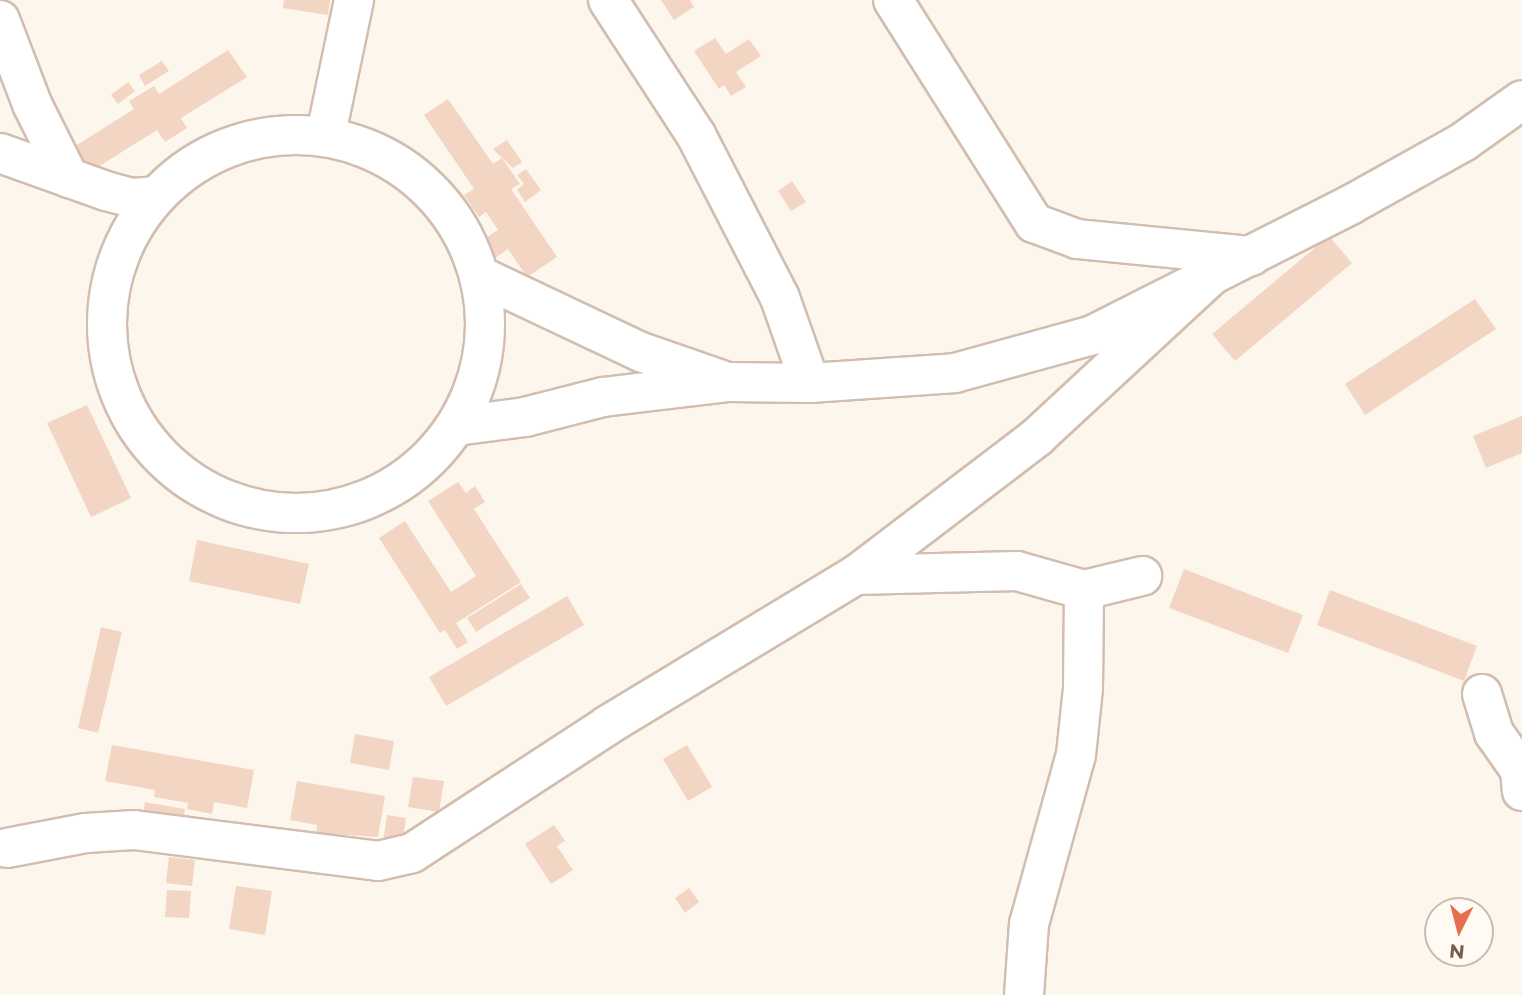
<!DOCTYPE html>
<style>
body{margin:0}
#map{position:relative;width:1522px;height:995px;overflow:hidden;background:#fdf6ec;font-family:Montserrat,sans-serif}
div>[style]{position:absolute}
[style*='--x']{left:calc(var(--x)*1px);top:calc(var(--y)*1px);width:calc(var(--w)*1px);rotate:calc(var(--a)*1deg)}
.building>*{inset:0;background:#f3d5c3}
.roads{filter:drop-shadow(2px 0 #d1beb0) drop-shadow(-2px 0 #d1beb0) drop-shadow(0 2px #d1beb0) drop-shadow(0 -2px #d1beb0)}
.minor>*{height:38px;margin:-19px;padding:0 19px;transform-origin:19px;border-radius:19px;background:#fff}
.minor>.ring{margin:-19px;padding:0;box-sizing:content-box;background:none;border:38px solid #fff;border-radius:50%}
span{translate:-50% -50%;white-space:nowrap;text-align:center;line-height:1.15;-webkit-text-stroke:5px #fffaf3;paint-order:stroke}
.north{position:absolute;left:1424px;top:897px;width:70px;height:70px;box-sizing:border-box;background:#fffaf3;border:2px solid #cabbb1;border-radius:50%;rotate:186deg;font-size:19px;font-weight:700;line-height:28px;text-align:center;color:#7a5c4d}
.north::after{content:'';display:block;margin:auto;width:24px;height:32px;background:#e76f51;clip-path:polygon(50% 0,100% 100%,50% 72%,0 100%)}
</style>
<div id="map">
<div class="building">
<i style="clip-path:polygon(284px 0,330px 0,328px 15px,283px 8px)"></i>
<i style="clip-path:polygon(661px 0,690px 0,694px 7px,674px 20px)"></i>
<i style="clip-path:polygon(715px 38px,726px 54px,749px 39px,761px 56px,736px 72px,746px 87px,731px 96px,724px 85px,719px 89px,694px 51px)"></i>
<i style="clip-path:polygon(228px 50px,247px 77px,181px 118px,187px 128px,165px 142px,157px 130px,85px 175px,69px 150px,134px 109px,129px 101px,154px 86px,159px 94px)"></i>
<i style="clip-path:polygon(162px 61px,169px 71px,145px 86px,139px 75px)"></i>
<i style="clip-path:polygon(128px 82px,135px 91px,118px 104px,111px 95px)"></i>
<i style="clip-path:polygon(448px 99px,493px 164px,502px 158px,520px 184px,511px 189px,557px 257px,527px 277px,508px 249px,494px 259px,481px 241px,498px 230px,486px 212px,479px 217px,464px 195px,474px 189px,424px 115px)"></i>
<i style="clip-path:polygon(507px 140px,522px 162px,513px 168px,493px 149px)"></i>
<i style="clip-path:polygon(526px 169px,541px 190px,525px 202px,517px 190px,524px 184px,517px 175px)"></i>
<i style="clip-path:polygon(792px 181px,806px 202px,791px 211px,778px 191px)"></i>
<i style="clip-path:polygon(1329px 236px,1352px 263px,1235px 361px,1212px 334px)"></i>
<i style="clip-path:polygon(1475px 299px,1496px 329px,1365px 415px,1345px 384px)"></i>
<i style="clip-path:polygon(87px 405px,131px 498px,91px 517px,47px 423px)"></i>
<i style="clip-path:polygon(1522px 416px,1522px 453px,1486px 468px,1473px 436px)"></i>
<i style="clip-path:polygon(458px 482px,466px 493px,475px 486px,485px 502px,474px 509px,521px 582px,456px 623px,468px 642px,457px 649px,445px 630px,440px 633px,379px 538px,405px 521px,451px 592px,476px 576px,428px 501px)"></i>
<i style="clip-path:polygon(197px 540px,309px 564px,300px 604px,189px 581px)"></i>
<i style="clip-path:polygon(1184px 569px,1303px 615px,1288px 653px,1169px 608px)"></i>
<i style="clip-path:polygon(521px 584px,530px 598px,476px 632px,467px 618px)"></i>
<i style="clip-path:polygon(1330px 590px,1477px 646px,1464px 681px,1317px 625px)"></i>
<i style="clip-path:polygon(567px 596px,584px 625px,446px 706px,429px 677px)"></i>
<i style="clip-path:polygon(101px 627px,122px 632px,98px 733px,78px 728px)"></i>
<i style="clip-path:polygon(355px 734px,394px 741px,389px 770px,350px 763px)"></i>
<i style="clip-path:polygon(112px 745px,254px 770px,247px 808px,214px 802px,212px 814px,187px 809px,188px 803px,154px 797px,155px 790px,105px 781px)"></i>
<i style="clip-path:polygon(687px 745px,712px 787px,688px 801px,663px 759px)"></i>
<i style="clip-path:polygon(413px 777px,444px 781px,439px 812px,408px 807px)"></i>
<i style="clip-path:polygon(297px 781px,385px 796px,378px 837px,316px 833px,317px 825px,290px 820px)"></i>
<i style="clip-path:polygon(145px 802px,185px 809px,183px 822px,143px 815px)"></i>
<i style="clip-path:polygon(387px 815px,406px 818px,402px 845px,383px 842px)"></i>
<i style="clip-path:polygon(554px 825px,565px 841px,557px 846px,573px 870px,551px 884px,525px 844px)"></i>
<i style="clip-path:polygon(169px 857px,195px 860px,192px 886px,166px 883px)"></i>
<i style="clip-path:polygon(236px 886px,272px 891px,265px 935px,229px 929px)"></i>
<i style="clip-path:polygon(689px 888px,699px 902px,685px 913px,675px 898px)"></i>
<i style="clip-path:polygon(167px 890px,191px 891px,189px 918px,165px 917px)"></i>
</div>
<div class="roads">
<div class="minor">
<i style="--x:608;--y:0;--w:161;--a:56.9"></i>
<i style="--x:696;--y:135;--w:183;--a:62.7"></i>
<i style="--x:780;--y:298;--w:90;--a:70.6"></i>
<i style="--x:893;--y:0;--w:264;--a:57.7"></i>
<i style="--x:1034;--y:223;--w:46;--a:20.4"></i>
<i style="--x:1077;--y:239;--w:175;--a:5.6"></i>
<i style="--x:0;--y:20;--w:90;--a:69.1"></i>
<i style="--x:32;--y:104;--w:83;--a:63.4"></i>
<i style="--x:326;--y:134;--w:137;--a:-78.2"></i>
<i class="ring" style="left:107px;top:135px;width:340px;height:340px"></i>
<i style="--x:0;--y:153;--w:113;--a:19.7"></i>
<i style="--x:106;--y:191;--w:28;--a:15"></i>
<i style="--x:133;--y:198;--w:22;--a:-5"></i>
<i style="--x:480;--y:276;--w:178;--a:25.3"></i>
<i style="--x:641;--y:352;--w:86;--a:19.1"></i>
<i style="--x:456;--y:426;--w:70;--a:-7.4"></i>
<i style="--x:525;--y:417;--w:81;--a:-14.4"></i>
<i style="--x:603;--y:397;--w:127;--a:-6.8"></i>
<i style="--x:729;--y:382;--w:81;--a:0.7"></i>
<i style="--x:810;--y:383;--w:145;--a:-3.9"></i>
<i style="--x:955;--y:373;--w:143;--a:-15.4"></i>
<i style="--x:1093;--y:335;--w:288;--a:-26.8"></i>
<i style="--x:1350;--y:205;--w:129;--a:-29.1"></i>
<i style="--x:1463;--y:142;--w:72;--a:-35.4"></i>
<i style="--x:856;--y:575;--w:161;--a:-1.4"></i>
<i style="--x:1017;--y:571;--w:70;--a:15.8"></i>
<i style="--x:1084;--y:590;--w:60;--a:-13.6"></i>
<i style="--x:1482;--y:694;--w:41;--a:72.9"></i>
<i style="--x:1494;--y:733;--w:45;--a:54.9"></i>
<i style="--x:1520;--y:770;--w:21;--a:85"></i>
<i style="--x:7;--y:848;--w:80;--a:-10.8"></i>
<i style="--x:86;--y:833;--w:48;--a:-3.6"></i>
<i style="--x:134;--y:830;--w:246;--a:7.2"></i>
<i style="--x:378;--y:861;--w:35;--a:-13"></i>
<i style="--x:412;--y:853;--w:234;--a:-33.1"></i>
<i style="--x:608;--y:725;--w:290;--a:-31.2"></i>
<i style="--x:856;--y:575;--w:228;--a:-37.3"></i>
<i style="--x:1037;--y:437;--w:237;--a:-42.8"></i>
<i style="--x:1024;--y:995;--w:71;--a:-86"></i>
<i style="--x:1029;--y:924;--w:175;--a:-74.5"></i>
<i style="--x:1076;--y:755;--w:67;--a:-84"></i>
<i style="--x:1083;--y:688;--w:98;--a:-89.4"></i>
</div>
</div>
<div class="north">N</div>
</div>
